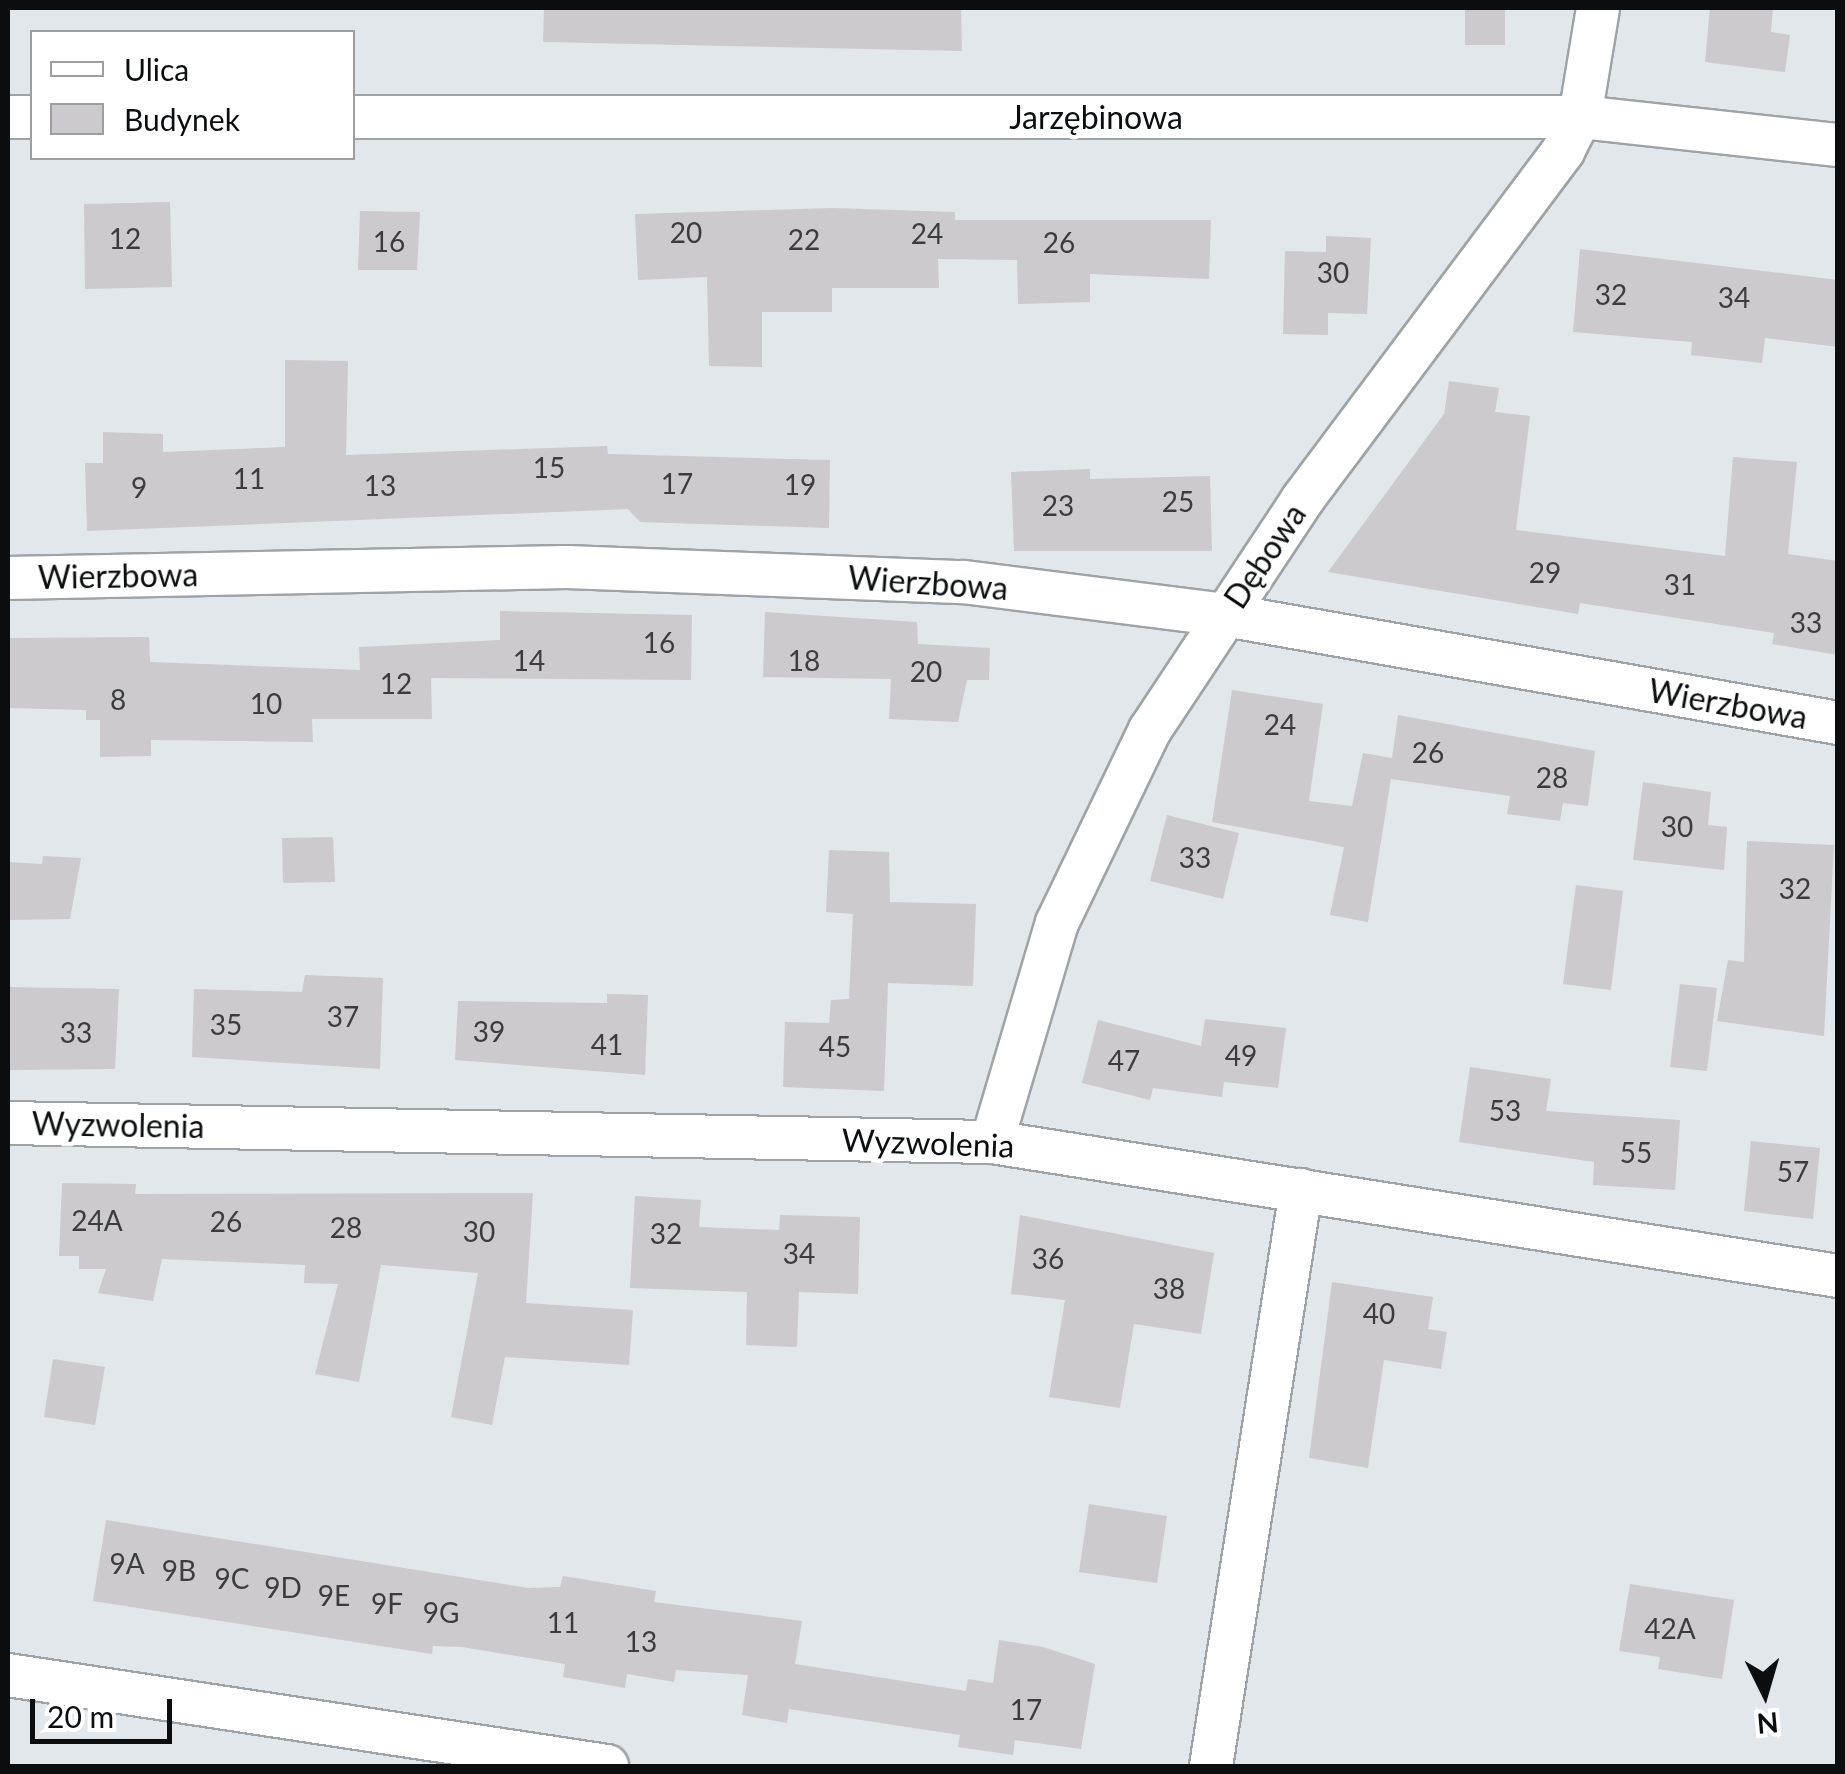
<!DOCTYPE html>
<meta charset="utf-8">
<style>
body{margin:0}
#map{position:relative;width:1845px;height:1774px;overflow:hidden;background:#e1e7eb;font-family:Lato,sans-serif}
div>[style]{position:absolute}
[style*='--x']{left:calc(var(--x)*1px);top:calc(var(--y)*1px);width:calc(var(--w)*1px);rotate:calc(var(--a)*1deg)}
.building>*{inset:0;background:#ccc9cf}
.roads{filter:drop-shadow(2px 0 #9ea3a7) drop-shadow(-2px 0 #9ea3a7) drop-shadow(0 2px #9ea3a7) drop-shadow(0 -2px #9ea3a7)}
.street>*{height:42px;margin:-21px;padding:0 21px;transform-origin:21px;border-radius:21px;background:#fff}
span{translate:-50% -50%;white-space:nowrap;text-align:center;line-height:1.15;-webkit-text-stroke:9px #fff;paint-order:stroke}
.number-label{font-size:28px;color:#3b3c3e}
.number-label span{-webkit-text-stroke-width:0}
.street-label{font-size:32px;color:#0b0d0e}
.frame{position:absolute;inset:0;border:10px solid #0b0d0e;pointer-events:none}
.legend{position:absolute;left:30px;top:30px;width:325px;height:130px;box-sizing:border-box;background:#fff;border:2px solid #9d9e9f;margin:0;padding:12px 18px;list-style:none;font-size:30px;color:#0b0d0e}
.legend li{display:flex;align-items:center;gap:20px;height:50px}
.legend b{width:50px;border:2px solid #9d9e9f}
.north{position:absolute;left:1715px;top:1644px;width:100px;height:100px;-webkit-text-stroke:8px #fff;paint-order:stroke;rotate:175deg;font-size:28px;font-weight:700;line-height:40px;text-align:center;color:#0b0d0e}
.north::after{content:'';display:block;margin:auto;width:35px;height:45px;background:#0b0d0e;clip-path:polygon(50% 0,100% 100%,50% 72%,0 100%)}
.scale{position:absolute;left:30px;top:1699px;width:142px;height:45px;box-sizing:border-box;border:5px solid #0b0d0e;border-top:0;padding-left:12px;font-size:30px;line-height:35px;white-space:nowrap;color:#0b0d0e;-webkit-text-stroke:8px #fff;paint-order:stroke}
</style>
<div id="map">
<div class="building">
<i style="clip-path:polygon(544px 8px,961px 8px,962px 51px,543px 42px)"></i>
<i style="clip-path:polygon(1465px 8px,1505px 8px,1505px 45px,1465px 45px)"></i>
<i style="clip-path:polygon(1710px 8px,1773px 8px,1771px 32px,1790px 35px,1785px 72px,1705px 62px)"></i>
<i style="clip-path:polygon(170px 202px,172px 287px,85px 289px,84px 204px)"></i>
<i style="clip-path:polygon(832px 208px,955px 212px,955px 220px,1211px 220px,1209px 279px,1090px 274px,1090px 302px,1018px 304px,1017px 260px,938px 259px,939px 288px,832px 288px,832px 312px,762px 312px,762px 367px,709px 366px,707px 277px,638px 280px,635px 214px)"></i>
<i style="clip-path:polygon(360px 211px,420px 212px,417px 270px,358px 270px)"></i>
<i style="clip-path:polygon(1326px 236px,1371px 238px,1367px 314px,1328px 313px,1328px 335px,1283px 334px,1285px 251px,1326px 252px)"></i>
<i style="clip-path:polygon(1580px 249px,1838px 280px,1838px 347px,1765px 338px,1762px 363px,1691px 355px,1692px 342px,1573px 332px)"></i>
<i style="clip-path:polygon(285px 360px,348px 361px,346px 455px,607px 446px,608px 454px,830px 460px,829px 528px,640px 522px,628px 509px,87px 531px,85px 463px,103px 463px,103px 432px,163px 434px,163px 452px,285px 447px)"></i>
<i style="clip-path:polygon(1449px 381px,1499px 388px,1495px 412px,1530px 416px,1516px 530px,1725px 556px,1733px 457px,1797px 462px,1788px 554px,1838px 561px,1838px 655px,1772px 644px,1774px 633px,1580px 603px,1578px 614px,1328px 572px,1444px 414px)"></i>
<i style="clip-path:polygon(1090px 469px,1090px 479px,1210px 476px,1212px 551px,1014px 551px,1011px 472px)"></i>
<i style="clip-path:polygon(500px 611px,692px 615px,691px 680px,431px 678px,432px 719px,312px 719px,313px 742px,151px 740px,151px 756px,100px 757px,100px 720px,86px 720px,86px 710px,8px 708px,8px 638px,149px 637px,150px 662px,360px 670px,359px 647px,500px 640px)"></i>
<i style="clip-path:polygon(765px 612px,917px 622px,918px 644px,990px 648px,989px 680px,967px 680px,958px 722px,889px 719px,891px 679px,763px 677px)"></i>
<i style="clip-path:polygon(1232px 690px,1323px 704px,1309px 801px,1352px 806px,1363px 753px,1392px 758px,1398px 715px,1595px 751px,1588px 806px,1563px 803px,1560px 821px,1507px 814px,1510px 796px,1391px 779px,1368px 922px,1330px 915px,1344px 847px,1212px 822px)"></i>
<i style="clip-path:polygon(1643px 782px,1711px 792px,1708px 825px,1727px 827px,1724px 870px,1633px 860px)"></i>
<i style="clip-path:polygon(1167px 815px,1239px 833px,1223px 899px,1150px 881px)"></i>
<i style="clip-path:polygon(333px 837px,335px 882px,283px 883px,282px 838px)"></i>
<i style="clip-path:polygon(1747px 841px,1834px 845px,1824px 1036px,1717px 1021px,1728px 960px,1744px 962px)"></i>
<i style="clip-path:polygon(829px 850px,889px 852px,890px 902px,976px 904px,973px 986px,888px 983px,884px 1091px,783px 1087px,785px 1022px,829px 1023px,831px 1000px,849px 999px,853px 914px,826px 912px)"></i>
<i style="clip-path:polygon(43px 856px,81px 858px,70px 919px,8px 920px,8px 862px,42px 864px)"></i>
<i style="clip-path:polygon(1576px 885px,1623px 891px,1611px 990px,1563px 984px)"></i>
<i style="clip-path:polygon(305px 975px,383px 978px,380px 1069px,192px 1057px,194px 989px,302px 992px)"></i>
<i style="clip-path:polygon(1680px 984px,1717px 988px,1707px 1071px,1670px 1067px)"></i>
<i style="clip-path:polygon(8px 987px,119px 989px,115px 1069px,8px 1070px)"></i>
<i style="clip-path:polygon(607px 994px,648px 995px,645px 1075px,455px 1060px,458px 1001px,607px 1003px)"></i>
<i style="clip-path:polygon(1205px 1019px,1286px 1028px,1278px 1088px,1224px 1082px,1222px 1097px,1153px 1088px,1150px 1100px,1082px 1083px,1098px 1020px,1201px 1046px)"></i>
<i style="clip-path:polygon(1470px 1067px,1551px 1079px,1546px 1111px,1680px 1120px,1675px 1190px,1593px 1185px,1594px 1162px,1459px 1142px)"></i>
<i style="clip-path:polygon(1751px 1141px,1820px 1148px,1813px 1219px,1744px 1211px)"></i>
<i style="clip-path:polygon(62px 1183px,136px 1184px,135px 1194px,533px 1193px,526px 1303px,633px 1310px,629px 1365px,505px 1357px,492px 1425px,451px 1417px,478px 1273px,381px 1265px,359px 1382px,315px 1374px,338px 1284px,304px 1283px,305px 1265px,162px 1259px,153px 1301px,98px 1293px,106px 1269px,79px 1269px,79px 1256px,59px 1256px)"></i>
<i style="clip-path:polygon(635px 1196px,701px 1200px,699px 1227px,779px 1230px,780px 1215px,860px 1217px,858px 1294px,799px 1292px,797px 1347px,746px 1345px,747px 1292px,630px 1288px)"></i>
<i style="clip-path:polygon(1020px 1215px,1214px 1253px,1201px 1334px,1134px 1324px,1120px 1408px,1049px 1397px,1065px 1300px,1011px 1294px)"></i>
<i style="clip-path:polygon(1332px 1282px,1433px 1297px,1428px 1329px,1447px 1332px,1441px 1369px,1384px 1360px,1368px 1468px,1309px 1458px)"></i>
<i style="clip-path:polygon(53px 1359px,105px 1367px,95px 1425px,44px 1417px)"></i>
<i style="clip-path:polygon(1089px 1504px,1167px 1516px,1157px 1583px,1079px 1572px)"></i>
<i style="clip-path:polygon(106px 1520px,528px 1588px,560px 1587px,563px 1576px,656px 1591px,654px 1602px,802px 1621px,795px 1664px,966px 1691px,968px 1679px,993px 1683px,999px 1640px,1043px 1647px,1095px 1664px,1081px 1749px,1015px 1740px,1013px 1755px,958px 1747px,960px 1735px,789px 1709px,787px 1723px,742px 1715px,748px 1675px,676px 1670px,674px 1682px,627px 1674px,625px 1688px,563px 1677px,565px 1664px,462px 1647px,433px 1646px,432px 1654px,93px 1601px)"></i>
<i style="clip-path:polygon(1630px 1584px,1734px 1600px,1722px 1679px,1658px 1669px,1660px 1657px,1619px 1651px)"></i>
</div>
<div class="roads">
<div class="street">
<i style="--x:8;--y:117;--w:24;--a:0"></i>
<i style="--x:352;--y:117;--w:1228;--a:0"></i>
<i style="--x:1580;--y:117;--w:260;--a:6.2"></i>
<i style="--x:8;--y:578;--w:559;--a:-1.13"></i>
<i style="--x:567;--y:567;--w:397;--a:2.2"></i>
<i style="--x:964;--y:582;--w:263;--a:7.2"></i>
<i style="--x:1225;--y:615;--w:622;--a:9.99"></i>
<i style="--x:8;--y:1123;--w:984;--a:1.11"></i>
<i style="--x:992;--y:1142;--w:857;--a:9"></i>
<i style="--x:992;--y:1142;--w:228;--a:-73.5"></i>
<i style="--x:1057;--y:923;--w:214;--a:-64.3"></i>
<i style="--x:1150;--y:730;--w:276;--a:-56.5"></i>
<i style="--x:1302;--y:500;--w:436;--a:-53.2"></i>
<i style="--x:1563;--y:151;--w:38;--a:-63"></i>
<i style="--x:1580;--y:117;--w:110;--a:-80.6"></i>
<i style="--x:8;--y:1675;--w:606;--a:8.64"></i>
<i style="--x:1211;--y:1766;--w:583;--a:-81.12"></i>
</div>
</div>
<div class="number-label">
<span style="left:686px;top:232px">20</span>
<span style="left:927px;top:233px">24</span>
<span style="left:125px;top:238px">12</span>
<span style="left:804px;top:239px">22</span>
<span style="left:389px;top:241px">16</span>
<span style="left:1059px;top:242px">26</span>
<span style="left:1333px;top:272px">30</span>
<span style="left:1611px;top:294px">32</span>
<span style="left:1734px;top:297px">34</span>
<span style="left:549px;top:467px">15</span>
<span style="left:249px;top:478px">11</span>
<span style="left:677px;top:483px">17</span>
<span style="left:800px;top:484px">19</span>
<span style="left:380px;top:485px">13</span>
<span style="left:139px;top:487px">9</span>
<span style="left:1178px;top:501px">25</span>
<span style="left:1058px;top:505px">23</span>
<span style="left:1545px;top:572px">29</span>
<span style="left:1680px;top:584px">31</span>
<span style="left:1806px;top:622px">33</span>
<span style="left:659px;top:642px">16</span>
<span style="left:529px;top:660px">14</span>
<span style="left:804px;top:660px">18</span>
<span style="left:926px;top:671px">20</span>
<span style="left:396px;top:683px">12</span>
<span style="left:118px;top:699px">8</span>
<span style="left:266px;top:703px">10</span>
<span style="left:1280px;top:724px">24</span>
<span style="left:1428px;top:752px">26</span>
<span style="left:1552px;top:777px">28</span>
<span style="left:1677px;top:826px">30</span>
<span style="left:1195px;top:857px">33</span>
<span style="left:1795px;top:888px">32</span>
<span style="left:343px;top:1016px">37</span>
<span style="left:226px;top:1024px">35</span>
<span style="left:489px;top:1031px">39</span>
<span style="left:76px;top:1032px">33</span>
<span style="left:607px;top:1044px">41</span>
<span style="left:835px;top:1046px">45</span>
<span style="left:1241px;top:1055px">49</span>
<span style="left:1124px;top:1060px">47</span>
<span style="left:1505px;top:1110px">53</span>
<span style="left:1636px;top:1152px">55</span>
<span style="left:1793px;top:1171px">57</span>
<span style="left:97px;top:1220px">24A</span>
<span style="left:226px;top:1221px">26</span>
<span style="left:346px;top:1227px">28</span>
<span style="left:479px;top:1231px">30</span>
<span style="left:666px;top:1233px">32</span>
<span style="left:799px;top:1253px">34</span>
<span style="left:1048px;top:1258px">36</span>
<span style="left:1169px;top:1288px">38</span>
<span style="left:1379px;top:1313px">40</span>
<span style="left:127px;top:1563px">9A</span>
<span style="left:179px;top:1570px">9B</span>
<span style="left:232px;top:1578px">9C</span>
<span style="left:283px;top:1587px">9D</span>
<span style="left:334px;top:1595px">9E</span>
<span style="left:387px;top:1603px">9F</span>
<span style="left:441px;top:1612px">9G</span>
<span style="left:563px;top:1622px">11</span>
<span style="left:1670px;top:1628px">42A</span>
<span style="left:641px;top:1641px">13</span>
<span style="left:1026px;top:1709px">17</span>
</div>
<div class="street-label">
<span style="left:1096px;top:117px">Jarzębinowa</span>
<span style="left:1265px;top:556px;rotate:-56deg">Dębowa</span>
<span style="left:118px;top:576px;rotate:-1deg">Wierzbowa</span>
<span style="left:928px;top:583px;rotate:4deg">Wierzbowa</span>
<span style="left:1728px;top:704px;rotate:10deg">Wierzbowa</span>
<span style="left:118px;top:1125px;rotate:1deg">Wyzwolenia</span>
<span style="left:928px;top:1143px;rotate:2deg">Wyzwolenia</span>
</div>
<div class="frame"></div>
<ul class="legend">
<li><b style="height:12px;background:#fff"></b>Ulica</li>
<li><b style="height:28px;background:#ccc9cf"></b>Budynek</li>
</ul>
<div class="north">N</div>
<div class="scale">20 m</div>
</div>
